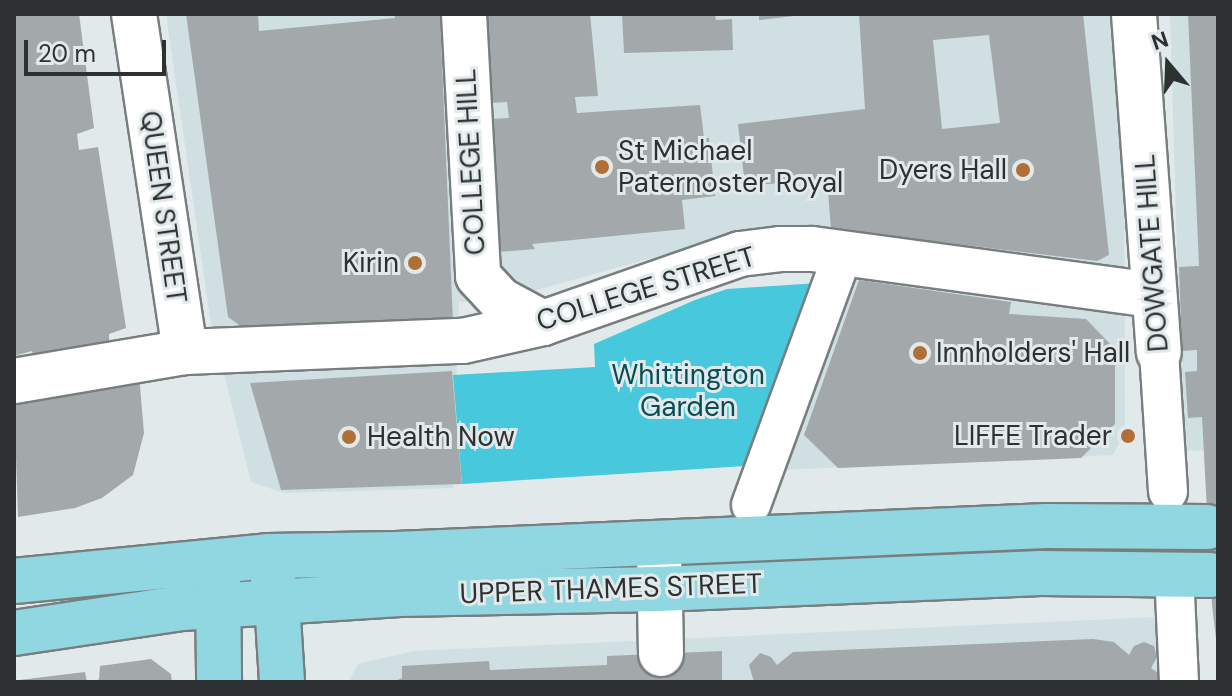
<!DOCTYPE html>
<style>
body{margin:0}
#map{position:relative;width:1232px;height:696px;overflow:hidden;background:#e2e9ea;font-family:"DM Sans",sans-serif}
div>[style]{position:absolute}
[style*='--x']{left:calc(var(--x)*1px);top:calc(var(--y)*1px);width:calc(var(--w)*1px);rotate:calc(var(--a)*1deg)}
.built>*{inset:0;background:#cfdfe2}
.green>*{inset:0;background:#47c8dc}
.building>*{inset:0;background:#a3a9ab}
.roads{filter:drop-shadow(2px 0 #787e7f) drop-shadow(-2px 0 #787e7f) drop-shadow(0 2px #787e7f) drop-shadow(0 -2px #787e7f)}
.pedestrian>*{height:38px;margin:-19px;padding:0 19px;transform-origin:19px;border-radius:19px;background:#fff}
.minor>*{height:44px;margin:-22px;padding:0 22px;transform-origin:22px;border-radius:22px;background:#fff}
.primary>*{height:44px;margin:-22px;padding:0 22px;transform-origin:22px;border-radius:22px;background:#90d7e2}
.dots>*{width:22px;height:22px;translate:-50% -50%;box-sizing:border-box;border:4px solid #e2e9ea;border-radius:50%}
span{translate:-50% -50%;white-space:nowrap;text-align:center;line-height:1.15;-webkit-text-stroke:6px #e2e9ea;paint-order:stroke}
.poi-label{font-size:28px;color:#2e3132}
.left{translate:0 -50%;text-align:left}
.right{translate:-100% -50%;text-align:right}
.street-label{font-size:28px;color:#2e3132}
.park-label{font-size:28px;color:#084c56}
.frame{position:absolute;inset:0;border:16px solid #2e3132;pointer-events:none}
.north{position:absolute;left:1128px;top:24px;width:80px;height:80px;-webkit-text-stroke:6px #e2e9ea;paint-order:stroke;rotate:341deg;font-size:22px;font-weight:700;line-height:32px;text-align:center;color:#2e3132}
.north::after{content:'';display:block;margin:auto;width:28px;height:36px;background:#2e3132;clip-path:polygon(50% 0,100% 100%,50% 72%,0 100%)}
.scale{position:absolute;left:24px;top:40px;width:142px;height:36px;box-sizing:border-box;border:4px solid #2e3132;border-top:0;padding-left:10px;font-size:24px;line-height:28px;white-space:nowrap;color:#2e3132;-webkit-text-stroke:6px #e2e9ea;paint-order:stroke}
</style>
<div id="map">
<div class="built">
<i style="clip-path:polygon(166px 14px,1113px 14px,1124px 143px,1125px 431px,1113px 455px,780px 470px,848px 245px,743px 233px,500px 300px,459px 302px,453px 488px,284px 493px,251px 482px,210px 318px)"></i>
<i style="clip-path:polygon(1170px 14px,1218px 14px,1218px 450px,1183px 451px)"></i>
<i style="clip-path:polygon(1156px 617px,1158px 682px,348px 682px,358px 664px,414px 651px)"></i>
</div>
<div class="green">
<i style="clip-path:polygon(818px 283px,745px 466px,462px 484px,453px 375px,595px 367px,594px 344px,695px 300px,727px 289px)"></i>
</div>
<div class="building">
<i style="clip-path:polygon(14px 14px,79px 14px,94px 128px,77px 134px,79px 150px,98px 147px,126px 328px,109px 334px,109px 345px,34px 358px,32px 351px,14px 356px)"></i>
<i style="clip-path:polygon(186px 14px,258px 14px,259px 31px,395px 18px,394px 14px,440px 14px,453px 323px,249px 332px,228px 317px)"></i>
<i style="clip-path:polygon(485px 14px,590px 14px,598px 96px,575px 97px,577px 113px,700px 105px,704px 138px,709px 138px,715px 196px,682px 200px,685px 229px,532px 244px,535px 249px,498px 252px,490px 119px,509px 118px,507px 102px,490px 103px)"></i>
<i style="clip-path:polygon(622px 14px,715px 14px,716px 20px,732px 19px,733px 50px,624px 53px)"></i>
<i style="clip-path:polygon(759px 14px,794px 14px,794px 16px,759px 20px)"></i>
<i style="clip-path:polygon(evenodd,859px 14px,1083px 14px,1109px 255px,1097px 261px,831px 229px,827px 179px,745px 186px,738px 124px,865px 109px,859px 14px,989px 35px,1000px 123px,942px 129px,933px 40px,989px 35px)"></i>
<i style="clip-path:polygon(1188px 14px,1218px 14px,1218px 656px,1212px 605px,1202px 417px,1188px 418px,1185px 372px,1197px 371px,1197px 350px,1182px 351px,1179px 267px,1199px 266px)"></i>
<i style="clip-path:polygon(859px 280px,1011px 302px,1009px 314px,1086px 319px,1115px 349px,1115px 424px,1081px 458px,838px 468px,804px 435px)"></i>
<i style="clip-path:polygon(452px 371px,462px 484px,281px 490px,250px 383px)"></i>
<i style="clip-path:polygon(139px 375px,144px 433px,133px 475px,102px 498px,75px 508px,18px 517px,14px 397px)"></i>
<i style="clip-path:polygon(1093px 639px,1114px 642px,1129px 655px,1134px 646px,1144px 642px,1154px 646px,1157px 657px,1151px 668px,1158px 673px,1158px 682px,754px 682px,749px 665px,760px 653px,771px 657px,777px 665px,793px 652px)"></i>
<i style="clip-path:polygon(722px 651px,722px 682px,393px 682px,402px 678px,402px 666px,489px 661px,490px 670px,607px 665px,607px 656px)"></i>
<i style="clip-path:polygon(151px 659px,171px 674px,172px 682px,95px 682px,99px 679px,100px 666px)"></i>
<i style="clip-path:polygon(85px 672px,87px 682px,20px 682px,19px 680px)"></i>
</div>
<div class="roads">
<div class="pedestrian">
<i style="--x:1159;--y:352;--w:140;--a:86.3"></i>
<i style="--x:751;--y:505;--w:268;--a:-69.9"></i>
<i style="--x:1175;--y:594;--w:88;--a:87.4"></i>
</div>
<div class="minor">
<i style="--x:134;--y:14;--w:342;--a:81.4"></i>
<i style="--x:464;--y:14;--w:262;--a:86.9"></i>
<i style="--x:478;--y:276;--w:33;--a:47"></i>
<i style="--x:500;--y:300;--w:49;--a:28.1"></i>
<i style="--x:1134;--y:14;--w:339;--a:85.8"></i>
<i style="--x:14;--y:381;--w:173;--a:-9.6"></i>
<i style="--x:185;--y:352;--w:278;--a:-2.3"></i>
<i style="--x:463;--y:341;--w:82;--a:-12.7"></i>
<i style="--x:543;--y:323;--w:209;--a:-19.3"></i>
<i style="--x:740;--y:254;--w:40;--a:-7.1"></i>
<i style="--x:780;--y:249;--w:32;--a:0"></i>
<i style="--x:812;--y:249;--w:345;--a:7.7"></i>
<i style="--x:659;--y:550;--w:104;--a:88.9"></i>
</div>
<div class="primary">
<i style="--x:272;--y:573;--w:29;--a:80"></i>
<i style="--x:277;--y:602;--w:80;--a:86.4"></i>
<i style="--x:218;--y:578;--w:104;--a:89.4"></i>
<i style="--x:14;--y:581;--w:255;--a:-5.6"></i>
<i style="--x:268;--y:556;--w:128;--a:-0.9"></i>
<i style="--x:396;--y:554;--w:651;--a:-2.47"></i>
<i style="--x:1046;--y:526;--w:161;--a:0.4"></i>
<i style="--x:14;--y:633;--w:170;--a:-8.5"></i>
<i style="--x:182;--y:608;--w:218;--a:-3.7"></i>
<i style="--x:400;--y:594;--w:259;--a:-1.1"></i>
<i style="--x:659;--y:589;--w:382;--a:-2.4"></i>
<i style="--x:1041;--y:573;--w:169;--a:0.7"></i>
</div>
</div>
<div class="dots">
<i style="left:602px;top:167px;background:#af6f37"></i>
<i style="left:1023px;top:170px;background:#af6f37"></i>
<i style="left:415px;top:263px;background:#af6f37"></i>
<i style="left:920px;top:353px;background:#af6f37"></i>
<i style="left:1128px;top:436px;background:#af6f37"></i>
<i style="left:349px;top:437px;background:#af6f37"></i>
</div>
<div class="poi-label">
<span class="left" style="left:618px;top:167px">St Michael<br>Paternoster Royal</span>
<span class="right" style="left:1007px;top:170px">Dyers Hall</span>
<span class="right" style="left:399px;top:263px">Kirin</span>
<span class="left" style="left:936px;top:353px">Innholders' Hall</span>
<span class="right" style="left:1112px;top:436px">LIFFE Trader</span>
<span class="left" style="left:367px;top:437px">Health Now</span>
</div>
<div class="street-label">
<span style="left:471px;top:162px;rotate:-93deg">COLLEGE HILL</span>
<span style="left:163px;top:207px;rotate:82deg">QUEEN STREET</span>
<span style="left:1152px;top:253px;rotate:-94deg">DOWGATE HILL</span>
<span style="left:646px;top:289px;rotate:-17deg">COLLEGE STREET</span>
<span style="left:611px;top:589px;rotate:-2deg">UPPER THAMES STREET</span>
</div>
<div class="park-label">
<span style="left:688px;top:391px">Whittington<br>Garden</span>
</div>
<div class="frame"></div>
<div class="north">N</div>
<div class="scale">20 m</div>
</div>
